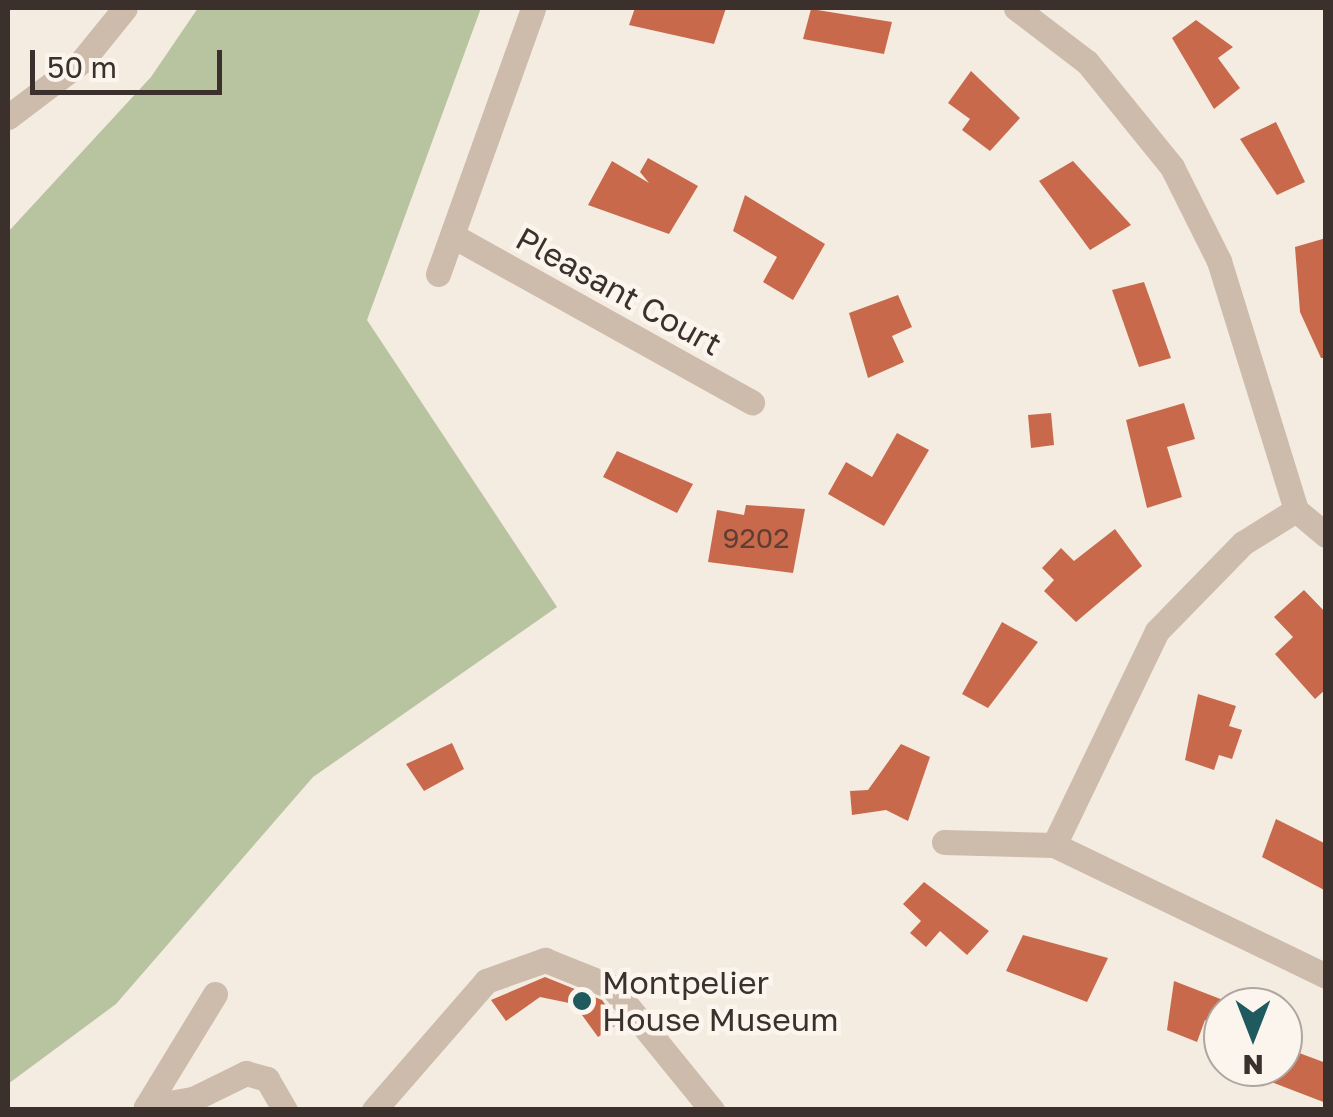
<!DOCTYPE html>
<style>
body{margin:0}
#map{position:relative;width:1333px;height:1117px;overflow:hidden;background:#f4ebe1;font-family:"Golos Text",sans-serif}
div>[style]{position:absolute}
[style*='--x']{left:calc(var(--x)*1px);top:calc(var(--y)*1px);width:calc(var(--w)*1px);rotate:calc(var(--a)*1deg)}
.green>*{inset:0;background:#b8c4a0}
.building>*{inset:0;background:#c8694b}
.minor>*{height:25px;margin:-12.5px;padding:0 12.5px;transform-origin:12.5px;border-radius:12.5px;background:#cdbbac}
.dots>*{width:28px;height:28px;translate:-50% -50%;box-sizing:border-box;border:5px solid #fbf5ee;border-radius:50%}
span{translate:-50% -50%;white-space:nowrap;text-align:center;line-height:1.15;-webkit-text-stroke:9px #fbf5ee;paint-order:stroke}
.number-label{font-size:28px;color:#5e3e33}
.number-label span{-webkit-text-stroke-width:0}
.street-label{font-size:32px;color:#3b302b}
.poi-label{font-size:32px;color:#3b302b}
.left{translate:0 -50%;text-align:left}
.frame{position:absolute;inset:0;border:10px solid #3b302b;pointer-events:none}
.north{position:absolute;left:1203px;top:987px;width:100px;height:100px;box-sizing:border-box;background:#fbf5ee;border:2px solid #aea6a0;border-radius:50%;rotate:180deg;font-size:28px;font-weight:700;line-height:40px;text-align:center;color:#3b302b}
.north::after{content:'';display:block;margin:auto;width:35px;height:45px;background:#1f5a5e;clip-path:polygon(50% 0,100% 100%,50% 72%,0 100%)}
.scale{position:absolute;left:30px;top:50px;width:192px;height:45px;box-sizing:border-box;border:5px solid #3b302b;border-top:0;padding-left:12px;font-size:30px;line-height:35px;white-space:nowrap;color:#3b302b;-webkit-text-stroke:8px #fbf5ee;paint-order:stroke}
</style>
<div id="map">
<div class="green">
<i style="clip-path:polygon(198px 8px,481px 8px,367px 320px,557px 607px,313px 777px,116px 1004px,8px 1084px,8px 232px,151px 77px)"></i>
</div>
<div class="building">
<i style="clip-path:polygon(635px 8px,726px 8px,714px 44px,629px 25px)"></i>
<i style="clip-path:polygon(811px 9px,892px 22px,884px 54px,803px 39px)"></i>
<i style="clip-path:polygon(1196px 20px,1233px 47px,1218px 58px,1240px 88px,1214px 109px,1172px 38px)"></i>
<i style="clip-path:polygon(971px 71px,1020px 118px,990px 151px,962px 130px,970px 119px,948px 103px)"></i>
<i style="clip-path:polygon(1276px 122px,1305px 182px,1277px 195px,1240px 139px)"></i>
<i style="clip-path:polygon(648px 158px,698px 186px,669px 234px,588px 205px,612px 161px,649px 183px,640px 172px)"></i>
<i style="clip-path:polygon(1073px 161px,1131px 225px,1090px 250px,1039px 181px)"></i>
<i style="clip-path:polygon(745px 195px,825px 244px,793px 300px,763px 282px,777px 257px,733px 231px)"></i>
<i style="clip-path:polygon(1326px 238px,1326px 358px,1321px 358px,1300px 312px,1295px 247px)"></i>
<i style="clip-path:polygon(1144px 282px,1171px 358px,1139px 367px,1112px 290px)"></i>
<i style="clip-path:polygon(898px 295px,912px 327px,892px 336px,904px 362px,868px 378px,849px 313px)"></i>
<i style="clip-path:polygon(1184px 403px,1195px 439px,1167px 447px,1182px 497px,1147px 508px,1126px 420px)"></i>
<i style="clip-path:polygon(1051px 413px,1054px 445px,1031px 448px,1028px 415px)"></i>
<i style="clip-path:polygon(897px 433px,929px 450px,884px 526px,828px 494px,846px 462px,872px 477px)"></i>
<i style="clip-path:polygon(617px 451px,693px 484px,677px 513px,603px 477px)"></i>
<i style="clip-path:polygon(746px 505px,805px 509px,793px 573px,708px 562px,717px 510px,744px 515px)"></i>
<i style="clip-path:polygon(1115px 529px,1142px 566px,1076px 622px,1044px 591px,1054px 580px,1042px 568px,1061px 548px,1074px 561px)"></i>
<i style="clip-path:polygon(1304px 590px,1326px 613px,1326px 689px,1315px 699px,1275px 654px,1293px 637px,1274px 617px)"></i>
<i style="clip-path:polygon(1002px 622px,1038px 642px,988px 708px,962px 694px)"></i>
<i style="clip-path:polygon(1198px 694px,1236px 706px,1229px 726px,1242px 730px,1232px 759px,1219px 755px,1214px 770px,1185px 760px)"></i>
<i style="clip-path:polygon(452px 743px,464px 769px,424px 791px,406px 764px)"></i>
<i style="clip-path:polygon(901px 744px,930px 757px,908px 821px,886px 810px,852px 815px,850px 791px,868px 790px)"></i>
<i style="clip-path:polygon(1276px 819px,1326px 844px,1326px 891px,1262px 857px)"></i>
<i style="clip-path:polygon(924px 882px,989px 931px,967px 955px,940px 931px,926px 947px,910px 933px,921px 921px,903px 904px)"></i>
<i style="clip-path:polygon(1023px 935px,1108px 958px,1087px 1002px,1006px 971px)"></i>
<i style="clip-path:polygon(545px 977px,602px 1000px,619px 1023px,598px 1037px,574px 1004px,540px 997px,506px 1021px,491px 1000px)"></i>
<i style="clip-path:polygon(1174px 981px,1223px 1000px,1223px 1027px,1205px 1020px,1197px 1042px,1167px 1030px)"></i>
<i style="clip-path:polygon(1283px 1047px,1326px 1063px,1326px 1103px,1237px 1069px,1283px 1067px)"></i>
</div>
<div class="minor">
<i style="--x:1016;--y:8;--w:89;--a:37.3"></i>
<i style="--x:1087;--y:62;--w:135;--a:51"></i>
<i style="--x:1172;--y:167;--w:105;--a:63.4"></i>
<i style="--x:1219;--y:261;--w:261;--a:72.8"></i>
<i style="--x:1296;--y:510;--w:39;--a:40"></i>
<i style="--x:8;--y:117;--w:93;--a:-37.1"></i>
<i style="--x:82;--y:61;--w:68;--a:-50.9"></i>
<i style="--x:455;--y:237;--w:340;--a:29.1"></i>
<i style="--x:438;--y:274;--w:282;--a:-70.3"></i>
<i style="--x:944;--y:842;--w:110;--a:1.6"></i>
<i style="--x:1054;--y:845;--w:237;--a:-64.3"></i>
<i style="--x:1157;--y:631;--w:123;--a:-45.7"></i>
<i style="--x:1243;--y:543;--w:62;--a:-31.9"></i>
<i style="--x:1054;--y:845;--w:302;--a:25.7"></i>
<i style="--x:215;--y:994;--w:132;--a:121.4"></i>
<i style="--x:146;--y:1107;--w:48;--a:-9.7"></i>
<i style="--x:193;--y:1099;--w:59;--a:-26.1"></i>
<i style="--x:246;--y:1073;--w:22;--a:16"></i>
<i style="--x:267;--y:1079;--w:36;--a:60"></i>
<i style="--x:374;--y:1110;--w:171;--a:-49"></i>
<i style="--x:486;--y:981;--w:63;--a:-19.6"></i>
<i style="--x:545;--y:960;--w:72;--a:21.9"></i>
<i style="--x:612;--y:987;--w:159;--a:50.9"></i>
</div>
<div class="dots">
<i style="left:582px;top:1001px;background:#1f5a5e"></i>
</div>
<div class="number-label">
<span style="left:756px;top:538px">9202</span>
</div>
<div class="street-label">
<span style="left:619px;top:291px;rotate:29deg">Pleasant Court</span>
</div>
<div class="poi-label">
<span class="left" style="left:602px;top:1001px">Montpelier<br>House Museum</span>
</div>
<div class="frame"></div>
<div class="north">N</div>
<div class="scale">50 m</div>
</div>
